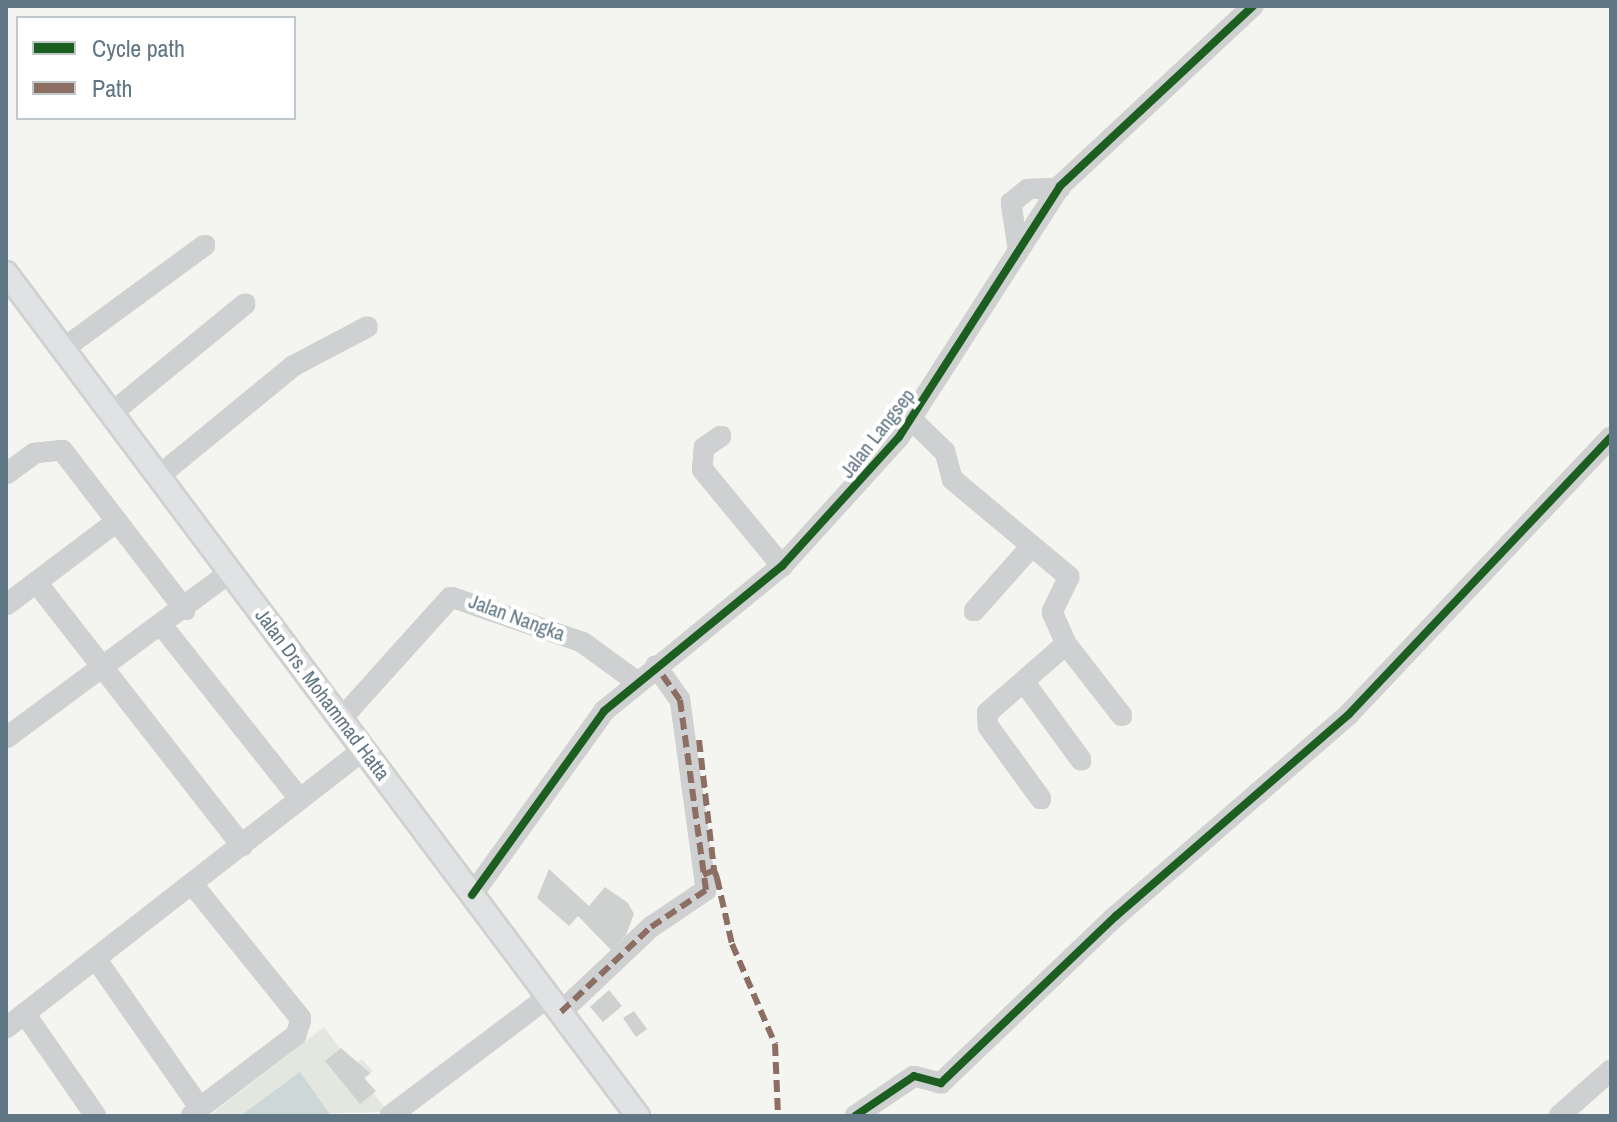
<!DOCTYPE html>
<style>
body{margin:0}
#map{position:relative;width:1617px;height:1122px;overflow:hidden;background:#f4f4f1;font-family:"Archivo Narrow",sans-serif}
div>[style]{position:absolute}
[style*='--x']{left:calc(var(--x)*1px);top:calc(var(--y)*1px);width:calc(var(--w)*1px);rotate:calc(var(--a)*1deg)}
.green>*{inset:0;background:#e4e7df}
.water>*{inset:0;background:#cdd7d8}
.building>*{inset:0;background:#cfd0d0}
.roads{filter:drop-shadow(2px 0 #cfd1d1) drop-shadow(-2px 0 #cfd1d1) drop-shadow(0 2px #cfd1d1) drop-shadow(0 -2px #cfd1d1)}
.minor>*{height:16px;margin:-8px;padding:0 8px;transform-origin:8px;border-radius:8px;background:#cfd0d1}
.major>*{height:22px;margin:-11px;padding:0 11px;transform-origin:11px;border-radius:11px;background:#e1e2e3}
.quiet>*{height:6px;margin-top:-3px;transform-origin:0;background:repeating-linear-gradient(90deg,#8d6e63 0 12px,transparent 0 18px)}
.cycleway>*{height:8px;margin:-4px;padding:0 4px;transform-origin:4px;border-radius:4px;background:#1b5e20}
span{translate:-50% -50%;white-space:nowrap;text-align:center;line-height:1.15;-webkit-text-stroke:8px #fff;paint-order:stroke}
.street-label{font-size:20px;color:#617684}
.frame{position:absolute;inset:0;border:8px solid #617684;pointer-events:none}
.legend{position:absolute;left:16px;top:16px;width:280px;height:104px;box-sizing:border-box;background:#fff;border:2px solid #c0c8ce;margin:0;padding:10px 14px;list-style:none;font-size:24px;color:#617684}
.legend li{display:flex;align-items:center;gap:16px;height:40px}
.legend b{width:40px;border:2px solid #c0c8ce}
</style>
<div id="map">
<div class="green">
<i style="clip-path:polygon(324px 1027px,353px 1066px,362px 1059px,373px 1071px,364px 1080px,388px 1112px,209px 1116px)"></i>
</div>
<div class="water">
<i style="clip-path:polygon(300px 1072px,331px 1116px,240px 1116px)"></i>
</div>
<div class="building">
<i style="clip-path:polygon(549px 869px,589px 906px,605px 887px,628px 903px,634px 914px,626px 935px,611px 950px,578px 916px,569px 926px,537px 898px)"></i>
<i style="clip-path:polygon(609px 990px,622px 1006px,603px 1022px,590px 1007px)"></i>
<i style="clip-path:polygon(634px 1011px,647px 1029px,636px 1037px,623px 1018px)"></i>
<i style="clip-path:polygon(341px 1048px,370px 1073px,364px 1078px,376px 1091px,360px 1104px,325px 1061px)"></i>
</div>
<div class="roads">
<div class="minor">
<i style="--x:1018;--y:249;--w:47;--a:-98.7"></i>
<i style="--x:1011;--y:203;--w:22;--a:-39"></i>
<i style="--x:1028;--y:189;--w:32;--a:-2"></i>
<i style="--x:63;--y:349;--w:176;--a:-36.2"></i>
<i style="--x:113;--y:412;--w:171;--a:-39.3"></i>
<i style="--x:911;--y:419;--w:47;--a:44.1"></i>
<i style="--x:945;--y:452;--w:28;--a:75"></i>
<i style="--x:952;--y:479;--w:153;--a:39.9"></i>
<i style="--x:1069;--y:577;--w:39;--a:116"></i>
<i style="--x:1052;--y:612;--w:35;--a:66"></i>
<i style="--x:721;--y:436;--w:21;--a:145"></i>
<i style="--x:704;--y:448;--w:21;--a:95"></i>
<i style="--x:702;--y:469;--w:126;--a:50.5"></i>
<i style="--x:6;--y:474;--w:36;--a:-36"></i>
<i style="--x:35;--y:453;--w:27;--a:-6"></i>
<i style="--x:62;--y:450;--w:202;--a:52.4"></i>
<i style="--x:160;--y:475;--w:172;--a:-39.3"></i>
<i style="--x:293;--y:366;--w:84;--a:-27.8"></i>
<i style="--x:36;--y:582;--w:335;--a:52"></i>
<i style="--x:6;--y:605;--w:138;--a:-37"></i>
<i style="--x:974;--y:611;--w:84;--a:-48.4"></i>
<i style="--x:163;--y:627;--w:220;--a:51.5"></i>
<i style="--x:1024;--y:682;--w:97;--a:53.8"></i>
<i style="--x:341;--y:719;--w:164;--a:-48"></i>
<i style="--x:451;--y:597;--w:139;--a:19"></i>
<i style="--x:582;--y:642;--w:68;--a:36"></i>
<i style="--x:6;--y:738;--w:281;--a:-36.5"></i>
<i style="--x:1041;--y:799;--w:90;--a:-126"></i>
<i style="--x:988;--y:726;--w:13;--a:-94"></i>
<i style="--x:987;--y:713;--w:105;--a:-41.1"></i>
<i style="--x:1066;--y:644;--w:91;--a:52.1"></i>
<i style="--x:193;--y:885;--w:172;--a:51.1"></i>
<i style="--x:301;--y:1019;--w:17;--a:107"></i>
<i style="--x:296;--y:1035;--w:121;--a:142.8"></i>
<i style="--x:472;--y:895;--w:226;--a:-54.3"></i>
<i style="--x:604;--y:711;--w:230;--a:-39.2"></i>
<i style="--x:782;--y:566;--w:174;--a:-47.8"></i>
<i style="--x:899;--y:437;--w:298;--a:-57.3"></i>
<i style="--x:1060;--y:186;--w:264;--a:-43"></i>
<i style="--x:96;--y:959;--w:182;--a:55.1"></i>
<i style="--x:200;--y:1108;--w:12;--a:138"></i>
<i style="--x:561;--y:1012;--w:124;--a:-43.4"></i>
<i style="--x:651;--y:927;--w:66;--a:-33.9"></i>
<i style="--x:706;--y:890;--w:192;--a:-97.8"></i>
<i style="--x:680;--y:700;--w:42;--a:-125.2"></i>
<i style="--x:25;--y:1014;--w:124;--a:55.2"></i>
<i style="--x:6;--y:1028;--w:454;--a:-37.9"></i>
<i style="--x:390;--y:1116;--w:199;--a:-37"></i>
<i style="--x:855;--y:1116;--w:71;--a:-34.1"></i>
<i style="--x:914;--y:1076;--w:28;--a:15"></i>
<i style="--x:941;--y:1083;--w:242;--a:-43.7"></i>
<i style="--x:1116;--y:916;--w:308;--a:-40.9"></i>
<i style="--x:1349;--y:714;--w:381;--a:-46.6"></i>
<i style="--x:1559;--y:1116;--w:69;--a:-41.5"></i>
</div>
<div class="major">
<i style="--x:6;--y:273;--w:1054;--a:53.14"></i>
</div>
</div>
<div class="quiet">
<i style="--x:699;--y:740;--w:131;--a:83.4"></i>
<i style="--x:703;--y:875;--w:12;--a:-24"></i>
<i style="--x:714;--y:870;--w:9;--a:69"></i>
<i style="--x:717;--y:878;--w:68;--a:77.2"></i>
<i style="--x:732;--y:944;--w:109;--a:66.7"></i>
<i style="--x:775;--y:1044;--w:72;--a:87.6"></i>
<i style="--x:561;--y:1012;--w:124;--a:-43.4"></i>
<i style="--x:651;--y:927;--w:66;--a:-33.9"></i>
<i style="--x:706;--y:890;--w:192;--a:-97.8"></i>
<i style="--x:680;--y:700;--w:42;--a:-125.2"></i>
</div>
<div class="cycleway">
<i style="--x:472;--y:895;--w:226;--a:-54.3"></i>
<i style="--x:604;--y:711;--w:230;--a:-39.2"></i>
<i style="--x:782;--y:566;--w:174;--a:-47.8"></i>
<i style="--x:899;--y:437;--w:298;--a:-57.3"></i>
<i style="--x:1060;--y:186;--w:264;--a:-43"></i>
<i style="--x:855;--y:1116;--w:71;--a:-34.1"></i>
<i style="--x:914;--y:1076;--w:28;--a:15"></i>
<i style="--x:941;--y:1083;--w:242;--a:-43.7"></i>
<i style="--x:1116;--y:916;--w:308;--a:-40.9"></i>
<i style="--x:1349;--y:714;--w:381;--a:-46.6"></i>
</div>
<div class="street-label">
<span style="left:877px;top:433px;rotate:-52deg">Jalan Langsep</span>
<span style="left:517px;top:617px;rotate:20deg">Jalan Nangka</span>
<span style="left:323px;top:694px;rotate:53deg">Jalan Drs. Mohammad Hatta</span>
</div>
<div class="frame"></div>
<ul class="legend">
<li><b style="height:10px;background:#1b5e20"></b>Cycle path</li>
<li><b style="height:10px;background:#8d6e63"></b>Path</li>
</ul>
</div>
